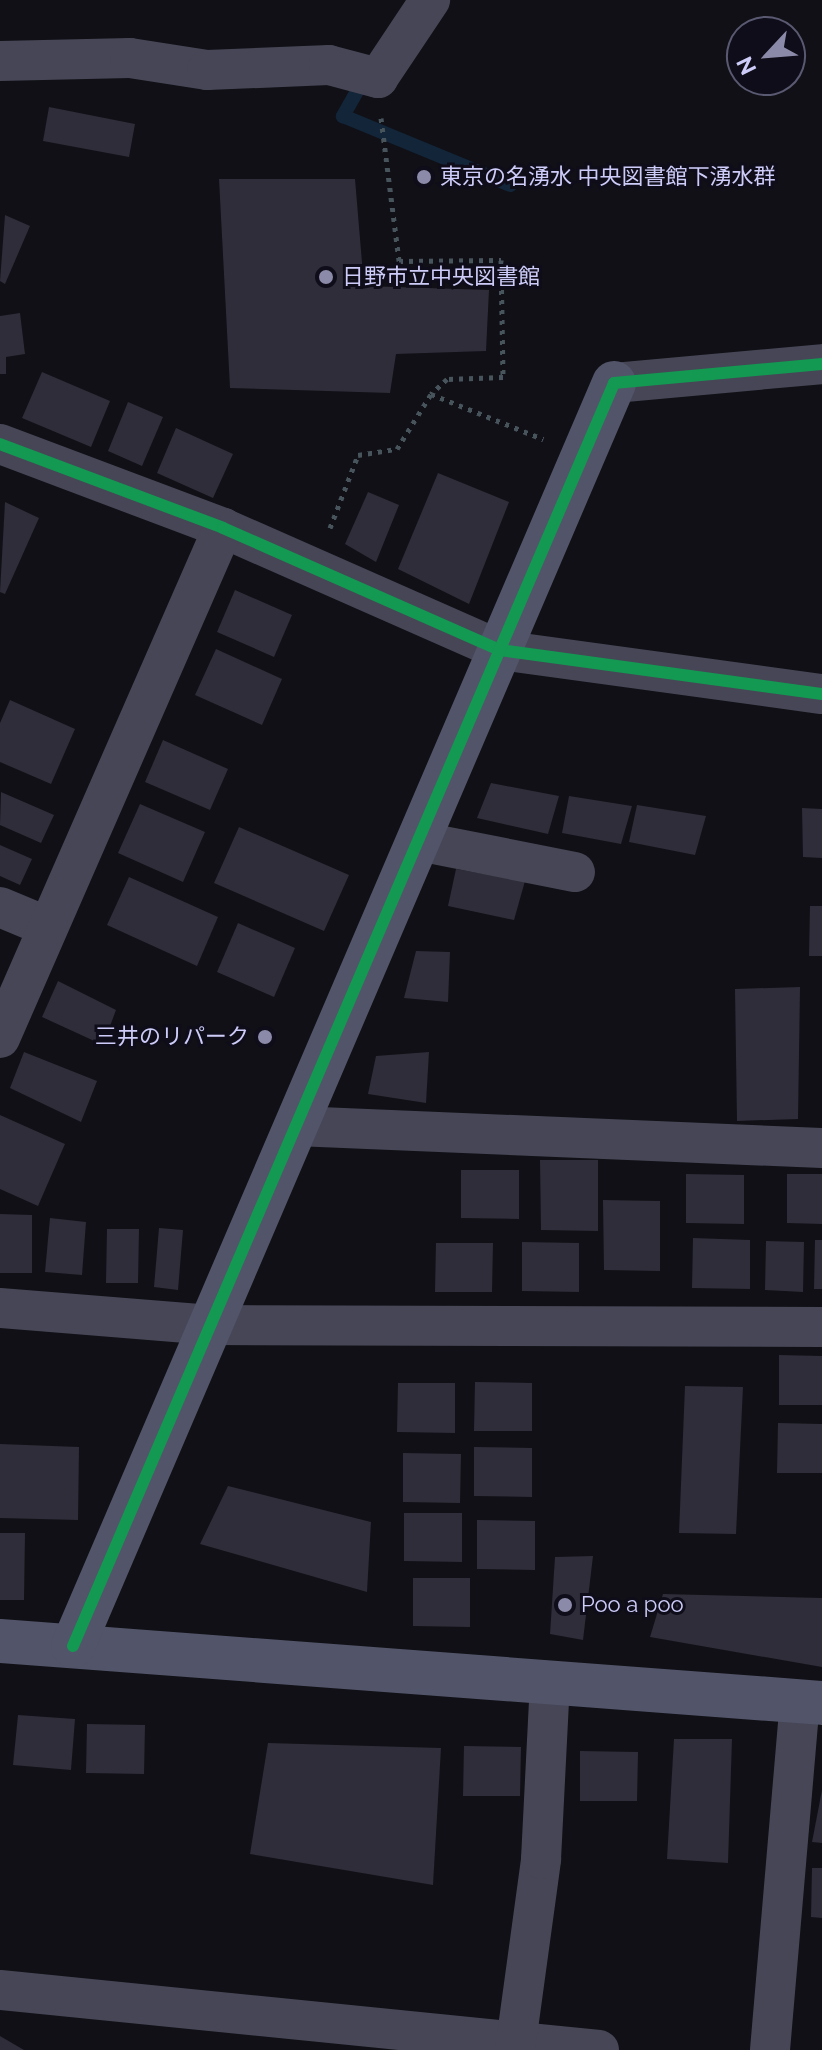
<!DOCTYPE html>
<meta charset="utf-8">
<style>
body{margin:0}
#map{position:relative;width:822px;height:2050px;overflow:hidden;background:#101016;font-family:Raleway,"Noto Sans JP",sans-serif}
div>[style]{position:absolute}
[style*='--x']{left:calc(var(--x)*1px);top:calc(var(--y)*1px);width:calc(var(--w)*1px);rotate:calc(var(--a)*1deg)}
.stream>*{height:14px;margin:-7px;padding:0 7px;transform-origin:7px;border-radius:7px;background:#132539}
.building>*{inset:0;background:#2e2d39}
.path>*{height:5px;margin-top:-2.5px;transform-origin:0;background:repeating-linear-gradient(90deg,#48545c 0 4px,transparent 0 10px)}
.street>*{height:40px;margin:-20px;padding:0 20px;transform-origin:20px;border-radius:20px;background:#464656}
.secondary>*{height:44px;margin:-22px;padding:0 22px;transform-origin:22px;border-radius:22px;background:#525469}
.cycleway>*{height:12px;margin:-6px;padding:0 6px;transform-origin:6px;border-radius:6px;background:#139951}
.dots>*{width:22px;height:22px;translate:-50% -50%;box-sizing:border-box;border:4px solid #0e0d19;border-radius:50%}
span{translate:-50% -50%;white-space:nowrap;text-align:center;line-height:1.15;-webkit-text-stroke:6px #0e0d19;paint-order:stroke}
.poi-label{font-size:22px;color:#cdccf8}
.left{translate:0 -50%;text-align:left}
.right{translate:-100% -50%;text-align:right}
.north{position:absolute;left:726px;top:16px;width:80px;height:80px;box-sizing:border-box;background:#0e0d19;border:2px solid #5a5972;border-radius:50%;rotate:244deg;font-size:22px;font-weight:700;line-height:32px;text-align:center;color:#cdccf8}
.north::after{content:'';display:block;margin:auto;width:28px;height:36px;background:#8b8aa9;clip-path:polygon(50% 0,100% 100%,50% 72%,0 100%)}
</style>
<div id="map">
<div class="stream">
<i style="--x:364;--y:79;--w:43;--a:119.6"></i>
<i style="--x:343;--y:116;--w:181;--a:22.4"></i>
</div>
<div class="building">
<i style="clip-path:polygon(49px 107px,135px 124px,129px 157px,43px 141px)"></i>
<i style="clip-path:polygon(219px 179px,355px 179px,364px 286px,489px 290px,486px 351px,396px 354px,390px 393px,230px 388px)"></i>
<i style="clip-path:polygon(5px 215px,30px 226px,5px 284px,0 281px)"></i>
<i style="clip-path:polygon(20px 313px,25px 354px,6px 357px,6px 374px,0 374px,0 316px)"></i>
<i style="clip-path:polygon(42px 372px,110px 401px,91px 447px,22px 418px)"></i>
<i style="clip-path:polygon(128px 402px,163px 417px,142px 466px,108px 451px)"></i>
<i style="clip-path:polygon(176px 428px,233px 454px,213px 498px,157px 473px)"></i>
<i style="clip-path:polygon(438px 473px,509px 502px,469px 604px,398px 569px)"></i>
<i style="clip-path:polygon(368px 492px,399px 505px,376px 562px,345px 544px)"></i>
<i style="clip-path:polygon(5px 502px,39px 518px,5px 594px,0 592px)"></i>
<i style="clip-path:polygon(235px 590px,292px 615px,274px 657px,217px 632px)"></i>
<i style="clip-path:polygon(216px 649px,282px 679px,262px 725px,195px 695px)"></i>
<i style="clip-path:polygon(10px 700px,75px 729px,51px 784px,0 762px,0 723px)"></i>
<i style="clip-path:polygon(163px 740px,228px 769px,210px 810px,145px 782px)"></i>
<i style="clip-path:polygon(491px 783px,559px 796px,548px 834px,477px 818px)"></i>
<i style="clip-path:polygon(1px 792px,54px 815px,41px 843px,0 825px)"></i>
<i style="clip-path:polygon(569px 796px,632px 806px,621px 844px,562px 833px)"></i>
<i style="clip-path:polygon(140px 804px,205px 832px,183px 882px,118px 853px)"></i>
<i style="clip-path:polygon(637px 805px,706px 816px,695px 855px,629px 842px)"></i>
<i style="clip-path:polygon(802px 808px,822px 809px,822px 858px,803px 857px)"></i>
<i style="clip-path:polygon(239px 827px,349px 875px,324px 931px,214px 883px)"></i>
<i style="clip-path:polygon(0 845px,32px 859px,20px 885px,0 876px)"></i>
<i style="clip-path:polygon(456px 869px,525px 881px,514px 920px,448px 906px)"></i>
<i style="clip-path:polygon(129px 877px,218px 917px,197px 966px,107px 925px)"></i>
<i style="clip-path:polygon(810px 906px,822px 906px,822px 956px,809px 956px)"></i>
<i style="clip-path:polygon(238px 923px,295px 948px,274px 997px,217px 972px)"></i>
<i style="clip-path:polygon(416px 951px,450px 952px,448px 1002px,404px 998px)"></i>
<i style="clip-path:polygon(58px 981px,116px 1010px,103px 1045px,42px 1017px)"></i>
<i style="clip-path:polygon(800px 987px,798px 1119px,737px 1121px,735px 989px)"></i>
<i style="clip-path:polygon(24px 1052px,97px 1081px,81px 1122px,10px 1088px)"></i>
<i style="clip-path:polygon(429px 1052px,426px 1103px,368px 1094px,376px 1056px)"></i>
<i style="clip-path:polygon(0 1115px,65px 1144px,38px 1206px,0 1189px)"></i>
<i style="clip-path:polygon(540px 1160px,598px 1160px,598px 1231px,541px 1230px)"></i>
<i style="clip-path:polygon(461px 1170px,519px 1170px,519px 1219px,461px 1218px)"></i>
<i style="clip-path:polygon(686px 1174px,744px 1175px,744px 1224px,686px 1223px)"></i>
<i style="clip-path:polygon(787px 1174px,822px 1174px,822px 1224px,787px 1223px)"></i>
<i style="clip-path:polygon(603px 1200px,660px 1201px,660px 1271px,604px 1270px)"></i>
<i style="clip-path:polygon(0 1214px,32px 1215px,32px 1273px,0 1273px)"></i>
<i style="clip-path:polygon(50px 1218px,86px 1222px,82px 1275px,45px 1272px)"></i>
<i style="clip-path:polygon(159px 1228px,183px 1230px,178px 1290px,154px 1287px)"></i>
<i style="clip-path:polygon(107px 1229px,139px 1229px,138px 1283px,106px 1283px)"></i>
<i style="clip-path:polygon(693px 1238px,750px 1240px,750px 1289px,692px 1288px)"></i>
<i style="clip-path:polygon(815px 1240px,822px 1240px,822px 1289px,814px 1289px)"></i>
<i style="clip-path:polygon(766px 1241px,804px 1242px,803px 1292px,765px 1290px)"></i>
<i style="clip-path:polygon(522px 1242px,579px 1243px,579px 1292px,522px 1291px)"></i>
<i style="clip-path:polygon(436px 1243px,493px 1243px,492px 1292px,435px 1292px)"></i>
<i style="clip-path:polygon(779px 1355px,822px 1356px,822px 1405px,779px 1405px)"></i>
<i style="clip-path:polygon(475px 1382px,532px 1383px,532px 1431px,474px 1431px)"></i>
<i style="clip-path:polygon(398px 1383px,455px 1383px,455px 1433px,397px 1432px)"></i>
<i style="clip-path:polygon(685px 1386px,743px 1387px,736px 1534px,679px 1533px)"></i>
<i style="clip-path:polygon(778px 1423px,822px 1424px,822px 1473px,777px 1473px)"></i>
<i style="clip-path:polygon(0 1444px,79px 1447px,78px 1520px,0 1518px)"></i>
<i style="clip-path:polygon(474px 1447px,532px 1448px,532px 1497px,474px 1496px)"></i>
<i style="clip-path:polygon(403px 1453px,461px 1454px,460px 1503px,403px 1502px)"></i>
<i style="clip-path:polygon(228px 1486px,371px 1522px,367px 1592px,200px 1544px)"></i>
<i style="clip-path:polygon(404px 1513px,462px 1513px,462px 1562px,404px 1561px)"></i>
<i style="clip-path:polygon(477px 1520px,535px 1521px,535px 1570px,477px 1569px)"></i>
<i style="clip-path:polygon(0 1533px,25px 1533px,24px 1600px,0 1600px)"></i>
<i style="clip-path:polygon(593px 1556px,583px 1640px,550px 1634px,555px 1557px)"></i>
<i style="clip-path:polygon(413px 1578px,470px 1578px,470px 1627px,413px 1626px)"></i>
<i style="clip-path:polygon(663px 1594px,822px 1598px,822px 1667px,650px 1637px)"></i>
<i style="clip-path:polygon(18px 1715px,75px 1719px,71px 1770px,13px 1765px)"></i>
<i style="clip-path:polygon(87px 1724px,145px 1725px,144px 1774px,86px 1773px)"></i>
<i style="clip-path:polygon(674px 1739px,732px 1739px,728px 1863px,667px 1859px)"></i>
<i style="clip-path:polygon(268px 1743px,441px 1748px,433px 1885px,250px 1854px)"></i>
<i style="clip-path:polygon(464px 1746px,521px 1747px,520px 1796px,463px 1796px)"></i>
<i style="clip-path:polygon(580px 1751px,638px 1752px,637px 1801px,580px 1801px)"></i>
<i style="clip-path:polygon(822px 1790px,822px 1843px,812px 1842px)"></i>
<i style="clip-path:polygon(812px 1868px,822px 1868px,822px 1918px,811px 1917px)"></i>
<i style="clip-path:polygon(0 2036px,24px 2050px,0 2050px)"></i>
</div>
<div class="path">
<i style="--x:381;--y:118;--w:144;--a:82.8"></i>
<i style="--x:399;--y:261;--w:102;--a:-0.6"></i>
<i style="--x:501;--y:260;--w:117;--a:89"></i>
<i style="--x:503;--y:377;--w:56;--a:178"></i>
<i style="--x:447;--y:379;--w:22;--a:137"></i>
<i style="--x:330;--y:528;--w:78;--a:-69"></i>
<i style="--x:358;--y:455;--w:39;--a:-9"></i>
<i style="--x:397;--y:449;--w:65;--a:-58.3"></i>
<i style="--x:431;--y:394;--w:121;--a:21.9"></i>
</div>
<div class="street">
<i style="--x:0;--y:61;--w:130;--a:-1.3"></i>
<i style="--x:130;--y:58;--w:78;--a:8.9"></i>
<i style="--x:207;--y:70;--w:122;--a:-2.3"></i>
<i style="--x:329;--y:65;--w:51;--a:14.9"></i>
<i style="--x:378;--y:78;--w:94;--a:-56.3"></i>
<i style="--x:614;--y:383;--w:209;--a:-5.2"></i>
<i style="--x:0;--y:444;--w:238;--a:20.6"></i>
<i style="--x:223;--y:528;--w:303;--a:23.8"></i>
<i style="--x:500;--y:650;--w:325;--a:7.8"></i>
<i style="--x:418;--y:841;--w:160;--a:11.2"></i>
<i style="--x:0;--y:907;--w:52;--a:22.6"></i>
<i style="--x:0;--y:1038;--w:557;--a:-66.38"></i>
<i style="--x:296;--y:1126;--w:526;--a:2.4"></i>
<i style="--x:0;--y:1308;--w:212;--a:4.6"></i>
<i style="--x:211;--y:1325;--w:611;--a:0.19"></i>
<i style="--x:0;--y:1990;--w:602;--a:5.72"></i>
<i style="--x:515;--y:2050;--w:193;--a:-82.2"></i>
<i style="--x:541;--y:1859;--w:176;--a:-87.1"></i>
<i style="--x:770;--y:2050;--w:350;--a:-85.1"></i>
</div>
<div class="secondary">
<i style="--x:0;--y:1641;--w:824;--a:4.31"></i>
<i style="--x:73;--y:1646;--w:1374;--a:-66.81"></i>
</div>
<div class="cycleway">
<i style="--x:0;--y:444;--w:238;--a:20.6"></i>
<i style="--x:223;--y:528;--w:303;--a:23.8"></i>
<i style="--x:500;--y:650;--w:325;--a:7.8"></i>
<i style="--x:73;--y:1646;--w:1374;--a:-66.81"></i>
<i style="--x:614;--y:383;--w:209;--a:-5.2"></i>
</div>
<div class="dots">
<i style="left:424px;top:177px;background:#8b8aa9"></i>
<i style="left:326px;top:277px;background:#8b8aa9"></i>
<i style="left:265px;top:1037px;background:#8b8aa9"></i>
<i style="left:565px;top:1605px;background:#8b8aa9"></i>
</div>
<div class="poi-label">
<span class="left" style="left:440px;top:177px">東京の名湧水 中央図書館下湧水群</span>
<span class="left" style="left:342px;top:277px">日野市立中央図書館</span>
<span class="right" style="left:249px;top:1037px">三井のリパーク</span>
<span class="left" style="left:581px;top:1605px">Poo a poo</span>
</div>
<div class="north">N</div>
</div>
